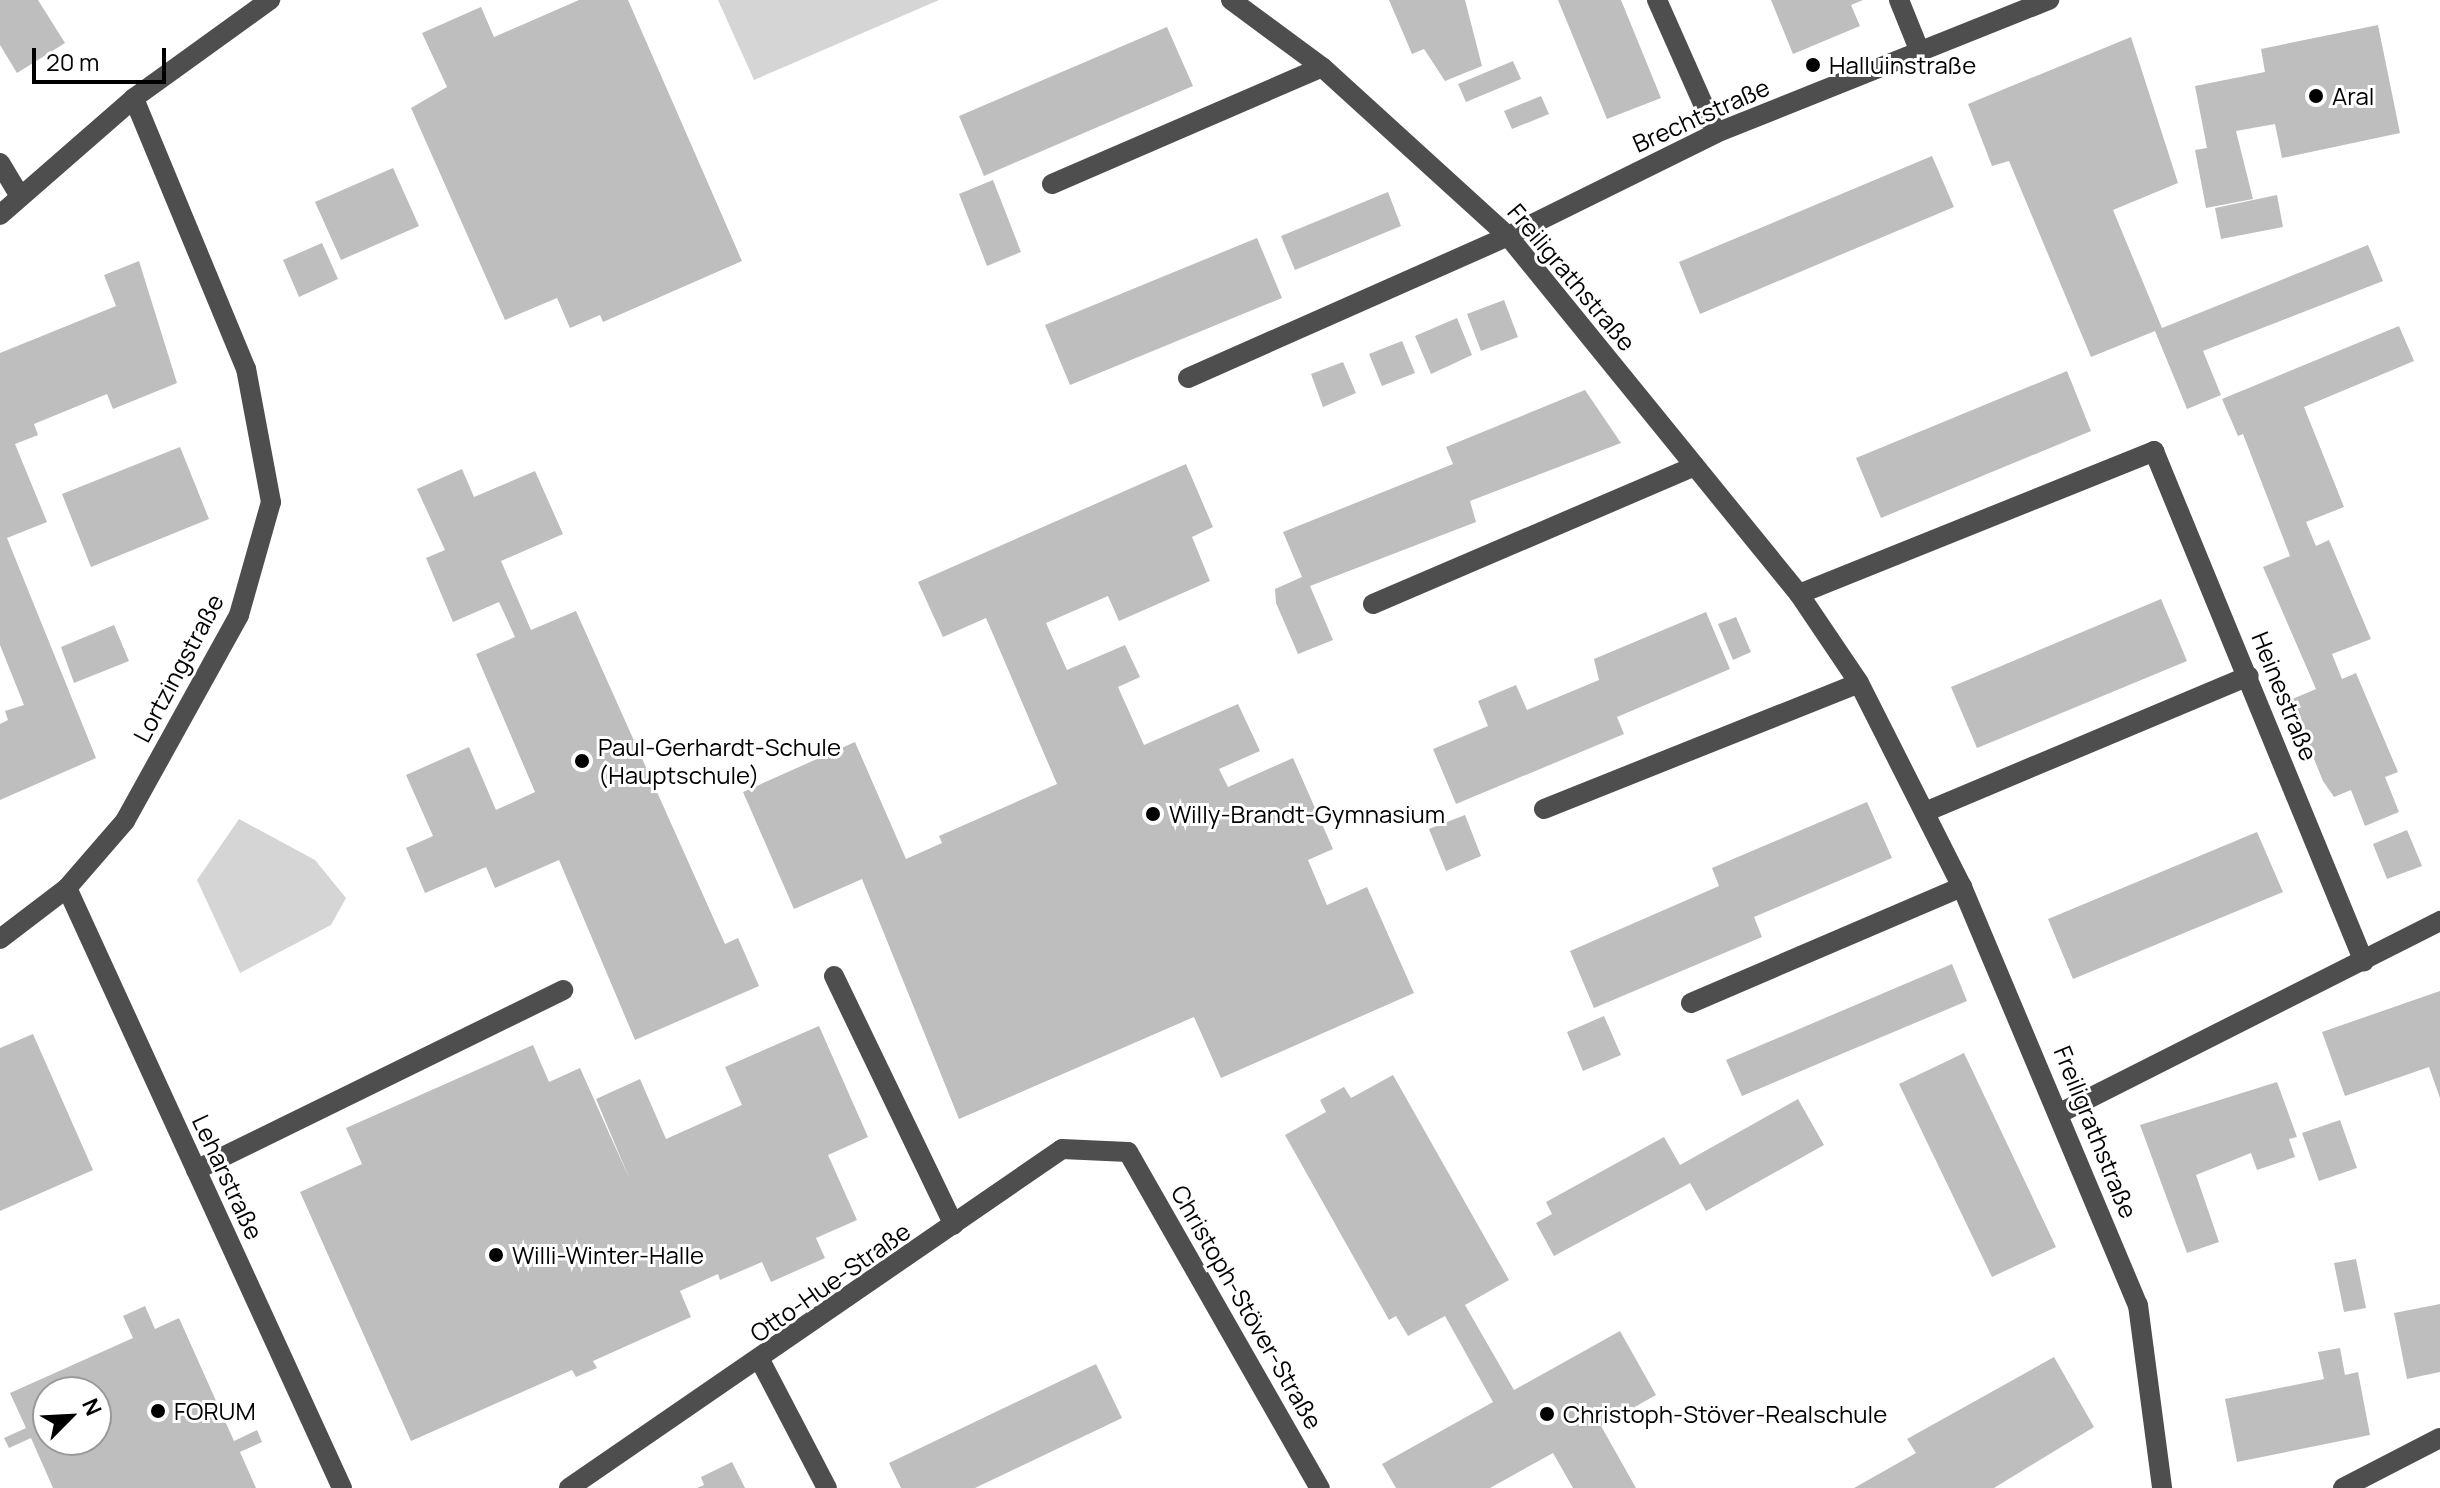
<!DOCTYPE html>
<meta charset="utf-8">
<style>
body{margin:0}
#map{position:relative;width:2440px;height:1488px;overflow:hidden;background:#fff;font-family:Manrope,sans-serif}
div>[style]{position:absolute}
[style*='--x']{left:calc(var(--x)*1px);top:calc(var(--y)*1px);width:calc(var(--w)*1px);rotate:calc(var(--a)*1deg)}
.green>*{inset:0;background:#d5d5d5}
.building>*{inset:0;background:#bebebe}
.minor>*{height:20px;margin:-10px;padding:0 10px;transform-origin:10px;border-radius:10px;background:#4e4e4e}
.dots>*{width:22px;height:22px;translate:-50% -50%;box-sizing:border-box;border:4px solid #fff;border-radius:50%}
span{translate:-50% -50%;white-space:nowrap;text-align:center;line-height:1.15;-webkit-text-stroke:6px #fff;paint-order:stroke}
.poi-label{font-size:24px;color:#000}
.left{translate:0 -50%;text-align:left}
.street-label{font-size:24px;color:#000}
.north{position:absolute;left:32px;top:1376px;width:80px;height:80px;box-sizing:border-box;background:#fff;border:2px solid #999;border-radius:50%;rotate:66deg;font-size:22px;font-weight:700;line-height:32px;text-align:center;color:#000}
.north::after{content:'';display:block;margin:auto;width:28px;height:36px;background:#000;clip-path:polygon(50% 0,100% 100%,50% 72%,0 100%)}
.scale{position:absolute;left:32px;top:48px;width:134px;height:36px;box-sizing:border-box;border:4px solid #000;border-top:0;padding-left:10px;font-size:24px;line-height:28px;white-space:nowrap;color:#000;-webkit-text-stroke:6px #fff;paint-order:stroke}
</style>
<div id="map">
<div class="green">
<i style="clip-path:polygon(718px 0,939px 0,754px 80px)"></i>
<i style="clip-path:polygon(239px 819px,315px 860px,346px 898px,331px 925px,240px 973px,197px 880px)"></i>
</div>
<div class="building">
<i style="clip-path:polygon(0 0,38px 0,65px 43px,17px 73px,0 45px)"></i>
<i style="clip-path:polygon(579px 0,628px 0,742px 261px,603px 322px,600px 315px,570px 328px,557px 298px,505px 320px,411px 108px,447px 87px,422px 33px,481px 7px,494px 37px)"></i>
<i style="clip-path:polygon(1389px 0,1465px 0,1482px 66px,1445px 81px,1424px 49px,1412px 54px)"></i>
<i style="clip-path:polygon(1558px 0,1621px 0,1661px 98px,1607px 119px)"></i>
<i style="clip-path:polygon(1771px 0,1863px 0,1851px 5px,1860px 26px,1793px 54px)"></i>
<i style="clip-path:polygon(2378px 25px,2400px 133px,2282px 158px,2275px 124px,2236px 131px,2253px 199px,2206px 208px,2195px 150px,2207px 148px,2195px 86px,2265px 72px,2261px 49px)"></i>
<i style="clip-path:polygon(1167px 27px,1193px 86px,984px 176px,959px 116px)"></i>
<i style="clip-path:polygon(2131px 37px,2178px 183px,2113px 210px,2162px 328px,2368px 245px,2383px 281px,2203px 351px,2221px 395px,2187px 409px,2155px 331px,2091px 357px,2009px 161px,1992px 166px,1968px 104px)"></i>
<i style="clip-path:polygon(1513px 61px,1521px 79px,1466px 102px,1458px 84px)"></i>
<i style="clip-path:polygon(1541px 96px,1549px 114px,1512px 129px,1504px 111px)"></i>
<i style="clip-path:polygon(1932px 156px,1954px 207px,1700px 314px,1679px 262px)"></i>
<i style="clip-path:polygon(393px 168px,419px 226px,341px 260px,315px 202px)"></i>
<i style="clip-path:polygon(993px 180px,1021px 252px,987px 266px,959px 194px)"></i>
<i style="clip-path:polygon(1388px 192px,1401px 226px,1295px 270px,1281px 236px)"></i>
<i style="clip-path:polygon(2277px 195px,2283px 227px,2221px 239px,2215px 208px)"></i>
<i style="clip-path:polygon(1257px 238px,1282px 298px,1070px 385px,1045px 325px)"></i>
<i style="clip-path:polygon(322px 243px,338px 279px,299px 297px,283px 260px)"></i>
<i style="clip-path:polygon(139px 261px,177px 383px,113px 409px,107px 394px,34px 424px,38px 435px,15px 444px,47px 522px,7px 538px,96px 758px,0 800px,0 724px,8px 720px,5px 711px,24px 705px,0 645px,0 353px,116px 306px,104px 275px)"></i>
<i style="clip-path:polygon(1504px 300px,1518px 337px,1481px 351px,1467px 314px)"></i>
<i style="clip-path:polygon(1457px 318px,1472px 355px,1431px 374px,1415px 336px)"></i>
<i style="clip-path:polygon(2399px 326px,2414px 361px,2304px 407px,2344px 507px,2306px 522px,2316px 546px,2329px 540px,2371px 639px,2332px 654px,2342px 679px,2356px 673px,2398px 772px,2385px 777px,2399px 812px,2365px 826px,2351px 790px,2334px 797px,2323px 781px,2290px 700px,2316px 689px,2263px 567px,2290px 556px,2243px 434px,2238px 436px,2222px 399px)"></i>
<i style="clip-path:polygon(1402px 341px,1415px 373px,1382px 386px,1369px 354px)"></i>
<i style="clip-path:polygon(1343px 362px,1356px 393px,1323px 407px,1311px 374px)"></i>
<i style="clip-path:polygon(2067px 371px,2091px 431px,1881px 518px,1856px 458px)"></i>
<i style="clip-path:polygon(1585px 390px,1621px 443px,1470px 501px,1476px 522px,1310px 586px,1333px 640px,1298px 654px,1276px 603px,1275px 589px,1302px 577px,1283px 532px,1453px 464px,1446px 447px)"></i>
<i style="clip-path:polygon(180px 447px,209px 519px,91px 567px,62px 494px)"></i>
<i style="clip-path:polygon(1186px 464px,1213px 527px,1192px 537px,1210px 581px,1119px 621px,1108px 596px,1046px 623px,1067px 670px,1125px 645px,1140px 677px,1118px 687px,1144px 745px,1238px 704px,1260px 751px,1219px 769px,1228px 787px,1293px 758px,1333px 849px,1308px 860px,1327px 905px,1367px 887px,1414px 993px,1221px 1078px,1194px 1017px,959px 1119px,862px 879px,794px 909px,743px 792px,855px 742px,906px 859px,942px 843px,939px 836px,1057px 784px,986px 618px,943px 637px,918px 582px)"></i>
<i style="clip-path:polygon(462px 469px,474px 497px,535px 471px,563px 534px,501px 561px,531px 630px,576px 611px,725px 944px,738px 938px,759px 986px,635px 1040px,559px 860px,495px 888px,486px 867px,425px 893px,406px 848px,433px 836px,406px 775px,469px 747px,496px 810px,535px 792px,476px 654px,515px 637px,499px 602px,453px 622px,426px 558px,445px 550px,417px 489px)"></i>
<i style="clip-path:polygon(2161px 599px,2187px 661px,1977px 748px,1951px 687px)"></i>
<i style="clip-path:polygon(1706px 612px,1730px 669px,1617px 717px,1624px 734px,1456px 804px,1433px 749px,1488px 726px,1478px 701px,1516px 685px,1527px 710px,1599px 680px,1594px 659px)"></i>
<i style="clip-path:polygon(1736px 617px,1751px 652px,1733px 660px,1718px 624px)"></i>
<i style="clip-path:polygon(114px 625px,129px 661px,74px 683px,61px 647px)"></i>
<i style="clip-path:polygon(1867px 802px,1892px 858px,1754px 917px,1762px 937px,1594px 1008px,1570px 951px,1719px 886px,1712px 868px)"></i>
<i style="clip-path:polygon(1465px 815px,1481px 856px,1446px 871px,1429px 829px)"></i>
<i style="clip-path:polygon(2407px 830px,2422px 866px,2387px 879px,2373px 844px)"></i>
<i style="clip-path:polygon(2257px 832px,2283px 892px,2073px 979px,2048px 919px)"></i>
<i style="clip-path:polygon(1952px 964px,1967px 1001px,1742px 1096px,1726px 1060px)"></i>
<i style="clip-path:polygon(2440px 991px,2440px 1098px,2429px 1067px,2345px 1096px,2322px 1032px)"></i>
<i style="clip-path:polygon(1604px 1016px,1621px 1055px,1583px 1071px,1567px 1032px)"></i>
<i style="clip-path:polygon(819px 1026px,868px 1137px,828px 1155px,857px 1220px,816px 1238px,825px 1258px,771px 1282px,762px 1262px,720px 1280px,718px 1274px,680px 1291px,691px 1317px,593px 1361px,597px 1368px,576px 1377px,572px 1370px,411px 1441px,300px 1192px,362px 1164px,346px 1128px,533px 1045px,549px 1082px,580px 1068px,630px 1180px,596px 1099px,640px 1079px,666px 1139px,742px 1105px,725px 1067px)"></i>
<i style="clip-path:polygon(33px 1034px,93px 1170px,0 1211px,0 1048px)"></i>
<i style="clip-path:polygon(1964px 1053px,2056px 1247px,1992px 1277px,1899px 1084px)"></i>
<i style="clip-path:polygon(1393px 1075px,1509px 1280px,1465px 1305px,1514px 1390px,1620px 1331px,1656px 1395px,1601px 1426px,1636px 1488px,1573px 1488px,1553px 1453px,1490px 1488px,1396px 1488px,1382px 1464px,1493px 1402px,1445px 1316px,1408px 1336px,1396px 1316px,1389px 1320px,1285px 1135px,1326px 1112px,1320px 1100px,1344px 1087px,1351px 1098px)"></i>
<i style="clip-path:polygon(2277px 1082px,2297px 1137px,2289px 1139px,2295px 1157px,2257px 1170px,2251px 1153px,2196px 1175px,2219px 1242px,2187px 1253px,2140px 1125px)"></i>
<i style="clip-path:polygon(1798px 1099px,1824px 1145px,1706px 1211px,1690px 1183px,1554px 1256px,1536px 1223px,1552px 1214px,1546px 1202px,1664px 1137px,1680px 1165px)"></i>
<i style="clip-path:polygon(2340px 1120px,2357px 1168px,2319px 1181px,2302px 1133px)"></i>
<i style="clip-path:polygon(2356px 1259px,2366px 1308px,2344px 1312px,2334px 1263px)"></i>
<i style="clip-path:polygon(2440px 1304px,2440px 1372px,2407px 1379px,2394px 1313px)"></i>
<i style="clip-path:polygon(evenodd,145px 1306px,155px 1329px,179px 1318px,234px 1441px,257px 1430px,262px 1442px,240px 1452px,256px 1488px,53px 1488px,31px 1438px,9px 1448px,4px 1438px,26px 1428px,10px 1393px,133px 1338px,123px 1316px,145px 1306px,48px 1392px,96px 1392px,96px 1440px,48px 1440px,48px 1392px)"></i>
<i style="clip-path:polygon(2340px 1348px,2345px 1375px,2358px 1372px,2370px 1435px,2237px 1462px,2225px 1399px,2324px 1379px,2318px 1352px)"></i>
<i style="clip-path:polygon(2054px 1357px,2094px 1427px,1994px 1488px,1854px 1488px,1916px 1453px,1907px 1439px)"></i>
<i style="clip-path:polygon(1096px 1364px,1122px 1418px,975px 1488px,901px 1488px,889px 1463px)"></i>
<i style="clip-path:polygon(732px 1462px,745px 1488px,697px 1488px,704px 1485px,701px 1477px)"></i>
</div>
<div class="minor">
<i style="--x:1231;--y:0;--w:113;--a:36.4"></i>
<i style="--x:1322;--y:67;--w:251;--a:42.3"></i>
<i style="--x:1508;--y:236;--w:461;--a:50.9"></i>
<i style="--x:1799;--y:594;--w:107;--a:56"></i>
<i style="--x:1859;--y:683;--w:229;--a:63.2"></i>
<i style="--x:1962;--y:887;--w:454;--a:67.2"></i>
<i style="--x:2138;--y:1305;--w:185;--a:82.5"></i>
<i style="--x:1657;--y:0;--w:145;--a:66.1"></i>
<i style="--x:1899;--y:0;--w:56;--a:68"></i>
<i style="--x:0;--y:163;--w:35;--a:59"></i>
<i style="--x:1052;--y:184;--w:294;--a:-23.4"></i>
<i style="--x:0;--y:215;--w:178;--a:-41.1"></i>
<i style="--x:134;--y:98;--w:168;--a:-35.8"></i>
<i style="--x:1188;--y:378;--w:350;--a:-23.9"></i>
<i style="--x:1508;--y:236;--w:232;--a:-26.3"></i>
<i style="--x:1716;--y:133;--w:359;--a:-21.8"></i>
<i style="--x:1799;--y:594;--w:383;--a:-21.9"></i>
<i style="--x:2154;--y:451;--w:552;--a:67.66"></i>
<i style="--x:1373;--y:604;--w:350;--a:-23.2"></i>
<i style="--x:1544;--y:809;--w:339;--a:-21.8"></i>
<i style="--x:1925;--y:812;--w:351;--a:-22.8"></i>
<i style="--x:67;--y:888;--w:660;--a:65.38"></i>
<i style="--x:0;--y:939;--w:84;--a:-37.3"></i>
<i style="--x:67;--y:888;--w:89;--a:-49.1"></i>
<i style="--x:125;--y:821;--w:235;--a:-61"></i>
<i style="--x:239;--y:615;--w:117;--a:-74.2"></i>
<i style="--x:271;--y:502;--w:135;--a:-100.6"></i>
<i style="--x:246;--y:369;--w:293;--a:-112.5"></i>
<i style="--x:834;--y:976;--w:276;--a:64.3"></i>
<i style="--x:1691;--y:1003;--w:295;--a:-23.2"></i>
<i style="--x:2062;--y:1112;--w:424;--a:-26.8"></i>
<i style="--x:196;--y:1170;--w:409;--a:-26.1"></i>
<i style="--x:761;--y:1362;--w:142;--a:62.4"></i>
<i style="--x:569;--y:1488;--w:598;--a:-34.51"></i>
<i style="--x:1062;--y:1149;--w:66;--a:2.6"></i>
<i style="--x:1128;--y:1152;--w:387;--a:60.3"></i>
<i style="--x:2343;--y:1488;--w:109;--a:-27.3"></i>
</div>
<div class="dots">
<i style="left:1813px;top:65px;background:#000"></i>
<i style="left:2316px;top:96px;background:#000"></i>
<i style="left:582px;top:761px;background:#000"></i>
<i style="left:1153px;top:814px;background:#000"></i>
<i style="left:496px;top:1255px;background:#000"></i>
<i style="left:158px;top:1411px;background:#000"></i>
<i style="left:1547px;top:1414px;background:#000"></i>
</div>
<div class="poi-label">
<span class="left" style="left:1829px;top:65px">Halluinstraße</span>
<span class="left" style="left:2332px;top:96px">Aral</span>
<span class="left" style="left:598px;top:761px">Paul-Gerhardt-Schule<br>(Hauptschule)</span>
<span class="left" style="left:1169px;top:814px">Willy-Brandt-Gymnasium</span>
<span class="left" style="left:512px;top:1255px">Willi-Winter-Halle</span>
<span class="left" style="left:174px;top:1411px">FORUM</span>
<span class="left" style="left:1563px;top:1414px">Christoph-Stöver-Realschule</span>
</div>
<div class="street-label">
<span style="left:1701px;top:115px;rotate:-24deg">Brechtstraße</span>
<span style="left:1572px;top:277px;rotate:50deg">Freiligrathstraße</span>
<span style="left:178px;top:668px;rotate:-62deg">Lortzingstraße</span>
<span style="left:2285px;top:696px;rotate:68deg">Heinestraße</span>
<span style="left:2096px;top:1132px;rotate:68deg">Freiligrathstraße</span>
<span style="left:228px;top:1177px;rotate:65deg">Leharstraße</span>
<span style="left:830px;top:1282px;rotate:-35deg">Otto-Hue-Straße</span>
<span style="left:1247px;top:1307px;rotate:60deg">Christoph-Stöver-Straße</span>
</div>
<div class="north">N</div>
<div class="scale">20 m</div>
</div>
